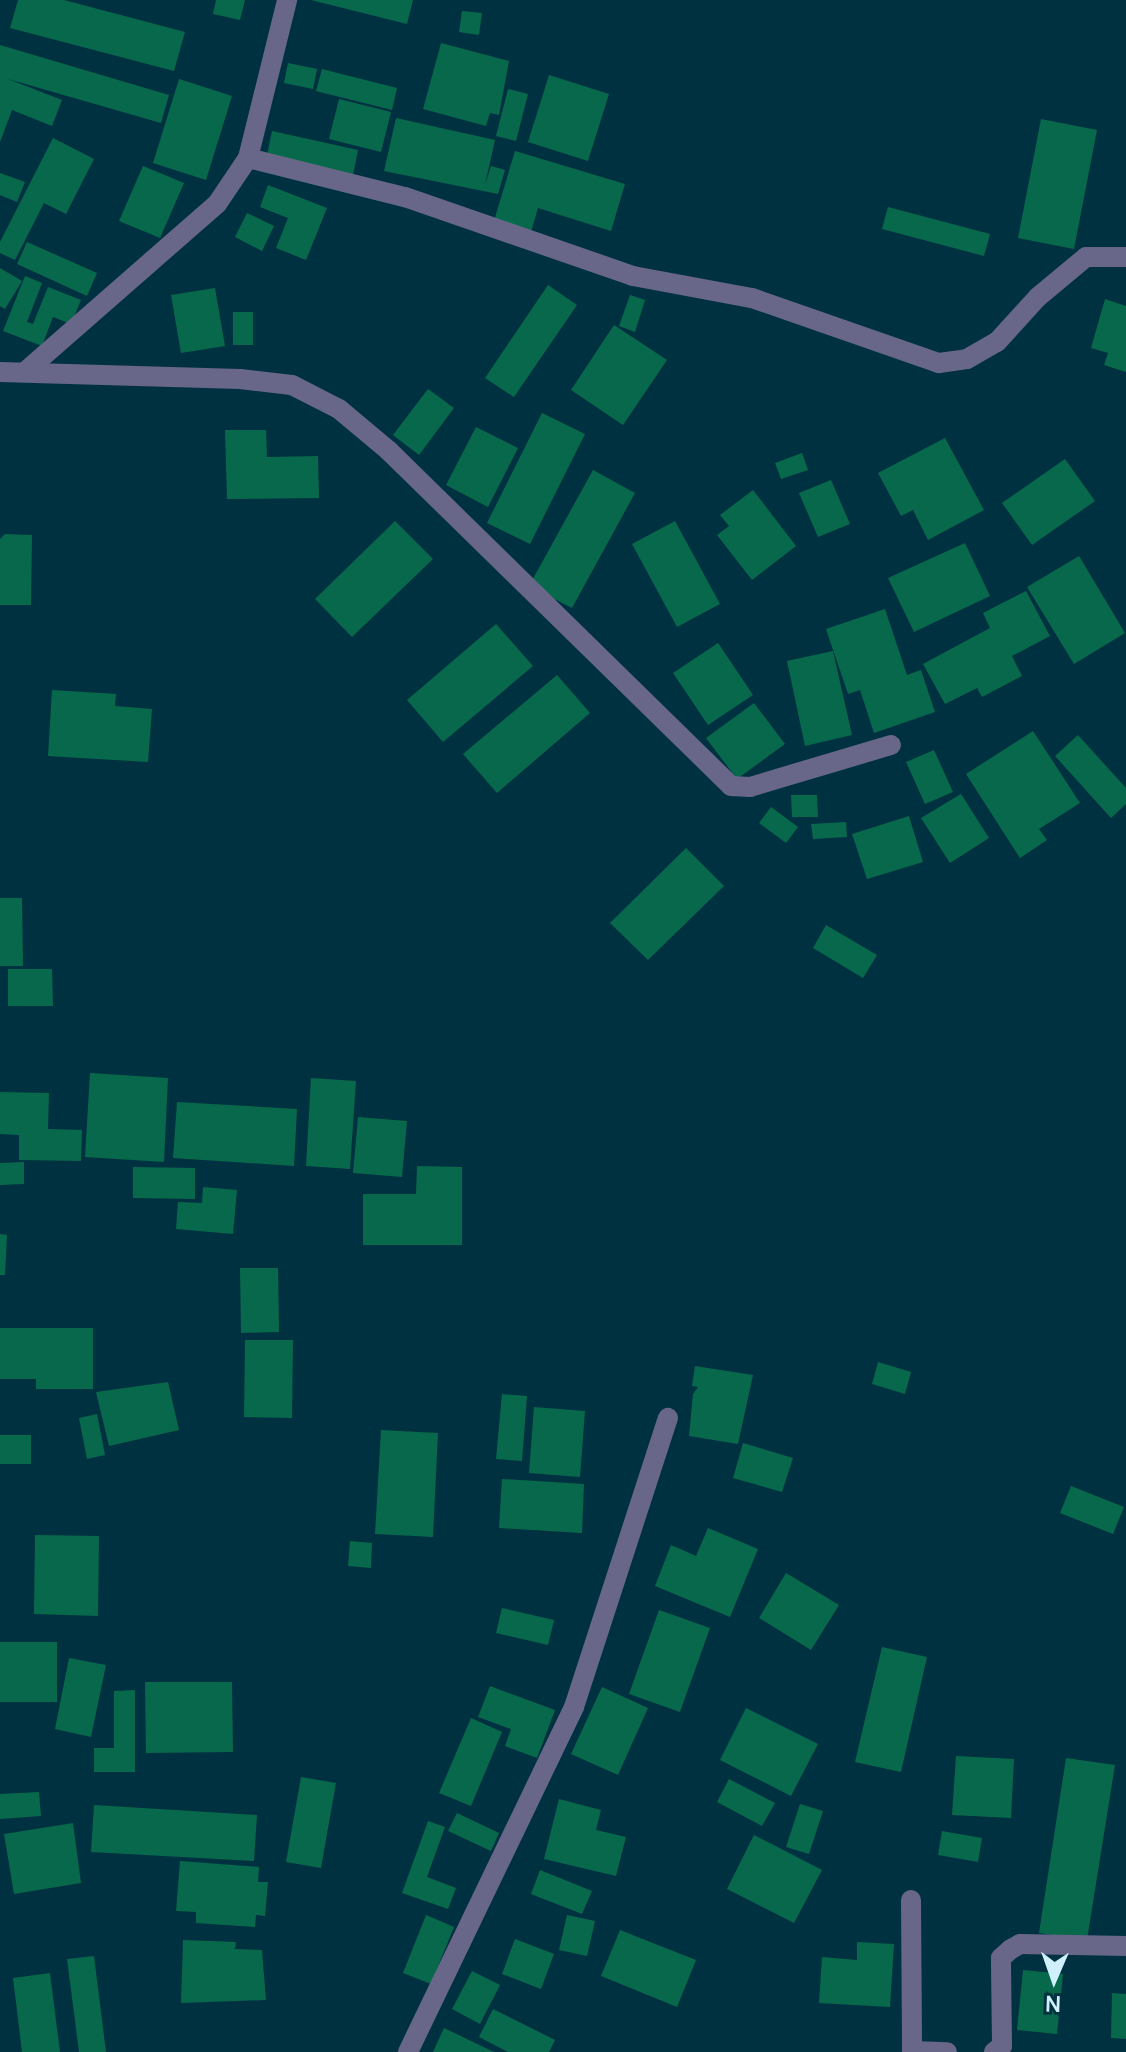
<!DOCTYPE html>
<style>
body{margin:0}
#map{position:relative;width:1126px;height:2052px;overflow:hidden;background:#003140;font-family:Manrope,sans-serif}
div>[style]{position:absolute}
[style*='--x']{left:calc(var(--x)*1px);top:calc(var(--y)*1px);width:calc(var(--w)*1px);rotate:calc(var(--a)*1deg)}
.building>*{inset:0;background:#08684b}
.minor>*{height:20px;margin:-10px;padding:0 10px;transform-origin:10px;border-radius:10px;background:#68678a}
span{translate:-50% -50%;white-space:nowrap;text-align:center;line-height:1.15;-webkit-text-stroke:8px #003140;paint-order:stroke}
.north{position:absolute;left:1014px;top:1940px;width:80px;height:80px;-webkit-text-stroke:6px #003140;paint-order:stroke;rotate:182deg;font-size:22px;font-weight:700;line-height:32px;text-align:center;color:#d0f0fd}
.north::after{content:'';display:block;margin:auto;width:28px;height:36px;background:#d0f0fd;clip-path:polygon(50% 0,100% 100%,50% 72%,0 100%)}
</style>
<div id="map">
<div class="building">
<i style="clip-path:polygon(18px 0,64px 0,185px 32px,174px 71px,10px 28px)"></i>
<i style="clip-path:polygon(216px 0,245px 0,240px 20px,213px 14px)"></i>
<i style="clip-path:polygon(311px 0,413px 0,407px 24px)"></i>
<i style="clip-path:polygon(462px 11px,482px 13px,479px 35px,459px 32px)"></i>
<i style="clip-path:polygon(441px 43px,509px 61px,499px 115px,490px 113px,486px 126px,423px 109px)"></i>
<i style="clip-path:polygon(0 45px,169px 95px,161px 123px,8px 79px,62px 100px,52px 126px,12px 110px,0 142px)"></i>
<i style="clip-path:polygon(288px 63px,317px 69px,313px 89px,284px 83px)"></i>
<i style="clip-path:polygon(322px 69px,397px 88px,392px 110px,316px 91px)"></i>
<i style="clip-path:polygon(549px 75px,609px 94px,588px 161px,528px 142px)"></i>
<i style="clip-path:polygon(179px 79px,232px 96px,206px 180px,153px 163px)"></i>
<i style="clip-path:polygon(508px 89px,528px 94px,516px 141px,496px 136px)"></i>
<i style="clip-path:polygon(339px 99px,391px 112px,381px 152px,329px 139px)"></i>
<i style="clip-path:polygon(396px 118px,495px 140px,485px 185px,491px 166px,505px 170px,498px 194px,384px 171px)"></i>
<i style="clip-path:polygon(1041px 119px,1097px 130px,1074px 249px,1018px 238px)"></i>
<i style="clip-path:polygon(272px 131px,358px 150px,353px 175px,267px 155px)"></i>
<i style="clip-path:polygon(53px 138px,94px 159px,66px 214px,44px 203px,15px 260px,0 253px,0 242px)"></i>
<i style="clip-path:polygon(515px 151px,625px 184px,611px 231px,538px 208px,531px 232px,494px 221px)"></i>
<i style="clip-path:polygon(143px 166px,184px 183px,160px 238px,119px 221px)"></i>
<i style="clip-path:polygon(0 173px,25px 182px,17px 202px,0 195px)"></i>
<i style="clip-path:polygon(268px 185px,327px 208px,306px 260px,276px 248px,288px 218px,260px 207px)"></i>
<i style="clip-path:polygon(888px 207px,990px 234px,984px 256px,882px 229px)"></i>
<i style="clip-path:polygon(247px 213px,274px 226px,262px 251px,235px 237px)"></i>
<i style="clip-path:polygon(27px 242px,97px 273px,87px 296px,17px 264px)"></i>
<i style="clip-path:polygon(0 268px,22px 281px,5px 309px,0 306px)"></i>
<i style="clip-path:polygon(25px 276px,42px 283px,27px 322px,33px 324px,48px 287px,81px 300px,71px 324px,53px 317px,42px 346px,3px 331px)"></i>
<i style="clip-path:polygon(548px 285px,577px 305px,514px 397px,485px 378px)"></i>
<i style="clip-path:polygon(215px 288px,225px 346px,181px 353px,171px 295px)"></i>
<i style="clip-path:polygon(630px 295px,645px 300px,635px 332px,619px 326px)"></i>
<i style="clip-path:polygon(1105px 299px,1126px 306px,1126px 372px,1104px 365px,1108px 353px,1091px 348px)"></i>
<i style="clip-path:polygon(233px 312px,253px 312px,253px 345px,233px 345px)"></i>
<i style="clip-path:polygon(614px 325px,667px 360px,623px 425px,571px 390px)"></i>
<i style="clip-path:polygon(428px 389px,454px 408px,419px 455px,393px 435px)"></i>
<i style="clip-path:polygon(542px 413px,585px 434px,530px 544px,487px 523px)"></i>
<i style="clip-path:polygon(476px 427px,518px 448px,488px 507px,446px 485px)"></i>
<i style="clip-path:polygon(225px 430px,266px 430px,267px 457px,318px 456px,319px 498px,227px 499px)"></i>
<i style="clip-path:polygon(945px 438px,984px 510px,928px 540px,913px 510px,901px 516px,878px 473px)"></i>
<i style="clip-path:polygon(802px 453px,808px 470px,781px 479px,775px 463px)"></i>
<i style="clip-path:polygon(1065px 459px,1095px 501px,1032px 545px,1002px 503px)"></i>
<i style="clip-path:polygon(593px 470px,635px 493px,572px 608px,529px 586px)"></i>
<i style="clip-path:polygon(831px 480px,850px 524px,818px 537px,799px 493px)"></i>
<i style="clip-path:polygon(753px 490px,796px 546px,752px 580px,717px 535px,729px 526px,720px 515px)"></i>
<i style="clip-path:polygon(395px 521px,433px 559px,352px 637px,315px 599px)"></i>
<i style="clip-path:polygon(675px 521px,720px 604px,677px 627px,632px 544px)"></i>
<i style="clip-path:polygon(5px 534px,32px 535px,31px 605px,0 605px,0 539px)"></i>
<i style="clip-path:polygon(965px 543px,990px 596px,914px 632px,888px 578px)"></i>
<i style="clip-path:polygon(1079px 556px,1125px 633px,1074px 664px,1027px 587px)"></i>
<i style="clip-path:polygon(1026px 591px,1050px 636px,1012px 656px,1022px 676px,982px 697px,977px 688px,945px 704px,923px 664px,990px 628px,983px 613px)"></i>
<i style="clip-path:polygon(885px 609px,907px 675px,921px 670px,935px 712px,874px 733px,860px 690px,848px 694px,826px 629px)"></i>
<i style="clip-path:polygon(496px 624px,533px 666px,443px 742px,407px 700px)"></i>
<i style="clip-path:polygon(718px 643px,753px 695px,708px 725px,673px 673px)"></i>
<i style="clip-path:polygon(833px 651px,852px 735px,805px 746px,787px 661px)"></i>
<i style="clip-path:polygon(557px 675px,590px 713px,497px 793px,463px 754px)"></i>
<i style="clip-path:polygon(52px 690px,116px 694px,115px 706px,152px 709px,148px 762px,48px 756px)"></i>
<i style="clip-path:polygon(754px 703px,785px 744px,737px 779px,706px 738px)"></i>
<i style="clip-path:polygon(1033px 731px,1080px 803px,1039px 829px,1047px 840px,1020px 858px,966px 774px)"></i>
<i style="clip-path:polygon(1078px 735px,1126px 788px,1126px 804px,1111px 818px,1055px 756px)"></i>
<i style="clip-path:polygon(934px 750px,953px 792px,925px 804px,906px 762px)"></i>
<i style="clip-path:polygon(961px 794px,989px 838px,950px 863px,921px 818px)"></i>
<i style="clip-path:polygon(791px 795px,817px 795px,818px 817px,792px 817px)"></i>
<i style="clip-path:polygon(771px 807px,798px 827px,786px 843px,759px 823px)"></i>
<i style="clip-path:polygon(909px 816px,923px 862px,867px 879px,852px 834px)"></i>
<i style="clip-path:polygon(846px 822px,847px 837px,813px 839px,811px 824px)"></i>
<i style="clip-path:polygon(686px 848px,724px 886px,648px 960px,610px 923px)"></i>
<i style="clip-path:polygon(0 898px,22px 898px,23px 966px,0 966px)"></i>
<i style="clip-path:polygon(826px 925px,877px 955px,863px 978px,813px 948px)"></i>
<i style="clip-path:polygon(8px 969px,52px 969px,53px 1006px,8px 1006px)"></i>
<i style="clip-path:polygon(90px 1073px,168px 1078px,164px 1162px,85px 1157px)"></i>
<i style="clip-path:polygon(311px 1078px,356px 1081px,350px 1169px,306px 1166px)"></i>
<i style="clip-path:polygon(0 1092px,49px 1093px,48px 1129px,82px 1130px,81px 1161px,19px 1160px,19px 1135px,0 1134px)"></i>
<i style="clip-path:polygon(177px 1102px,297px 1109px,294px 1166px,173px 1158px)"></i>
<i style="clip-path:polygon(358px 1117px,407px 1121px,402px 1177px,353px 1173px)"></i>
<i style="clip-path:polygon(24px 1162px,24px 1184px,0 1185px,0 1163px)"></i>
<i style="clip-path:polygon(417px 1166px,462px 1167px,462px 1245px,363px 1245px,363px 1194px,416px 1194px)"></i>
<i style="clip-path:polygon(133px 1167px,195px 1168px,195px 1199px,133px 1198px)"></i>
<i style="clip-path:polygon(203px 1187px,237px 1190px,233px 1234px,176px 1229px,178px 1202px,202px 1203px)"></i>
<i style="clip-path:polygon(0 1234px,7px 1235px,5px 1275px,0 1275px)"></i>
<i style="clip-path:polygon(240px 1268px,278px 1268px,279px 1332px,241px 1333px)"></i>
<i style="clip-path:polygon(0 1328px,93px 1328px,93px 1389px,36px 1389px,36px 1379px,0 1379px)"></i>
<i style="clip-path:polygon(245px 1340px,293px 1340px,292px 1418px,244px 1417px)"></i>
<i style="clip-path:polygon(878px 1362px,911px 1372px,905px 1394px,872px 1384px)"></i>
<i style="clip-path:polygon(695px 1366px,753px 1375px,738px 1444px,689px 1436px,693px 1394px,698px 1387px,692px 1386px)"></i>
<i style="clip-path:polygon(168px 1382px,179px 1430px,109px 1446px,96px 1392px)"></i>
<i style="clip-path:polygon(502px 1394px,527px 1396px,522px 1461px,496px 1459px)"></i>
<i style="clip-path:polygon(534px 1407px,585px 1411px,580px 1477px,529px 1473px)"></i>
<i style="clip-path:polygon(97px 1414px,105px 1455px,87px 1459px,79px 1418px)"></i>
<i style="clip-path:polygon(381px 1430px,438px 1433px,433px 1537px,375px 1534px)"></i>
<i style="clip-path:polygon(0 1435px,31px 1435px,31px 1464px,0 1464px)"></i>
<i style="clip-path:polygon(743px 1443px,793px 1458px,782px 1492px,733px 1478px)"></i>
<i style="clip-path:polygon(502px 1479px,584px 1484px,582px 1533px,499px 1528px)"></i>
<i style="clip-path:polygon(1071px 1486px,1124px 1507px,1113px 1534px,1060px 1513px)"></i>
<i style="clip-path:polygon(708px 1528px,758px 1549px,730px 1617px,655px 1586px,671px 1545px,696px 1556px)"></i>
<i style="clip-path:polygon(35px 1535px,99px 1536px,98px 1616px,34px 1614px)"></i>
<i style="clip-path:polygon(350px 1541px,372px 1543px,371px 1568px,348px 1566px)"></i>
<i style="clip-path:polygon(786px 1573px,839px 1605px,811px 1650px,759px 1618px)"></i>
<i style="clip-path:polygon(502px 1608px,554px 1620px,548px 1645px,496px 1633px)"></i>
<i style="clip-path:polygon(659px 1610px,710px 1628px,680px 1712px,629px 1694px)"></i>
<i style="clip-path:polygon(0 1642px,57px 1642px,57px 1702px,0 1702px)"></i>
<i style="clip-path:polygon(882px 1647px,927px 1657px,901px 1772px,855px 1762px)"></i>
<i style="clip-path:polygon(69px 1658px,106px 1665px,91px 1737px,55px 1729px)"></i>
<i style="clip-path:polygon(145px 1682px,232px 1682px,233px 1752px,146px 1753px)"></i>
<i style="clip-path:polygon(490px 1686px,555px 1710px,537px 1758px,505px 1746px,511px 1729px,478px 1717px)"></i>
<i style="clip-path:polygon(602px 1687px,648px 1708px,618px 1775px,571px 1754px)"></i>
<i style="clip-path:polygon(135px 1690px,135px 1772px,94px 1772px,94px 1748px,114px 1748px,114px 1691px)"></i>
<i style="clip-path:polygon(746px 1708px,818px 1744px,791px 1796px,720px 1760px)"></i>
<i style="clip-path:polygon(471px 1718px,502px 1732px,471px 1806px,439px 1793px)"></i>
<i style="clip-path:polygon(956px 1756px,1014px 1759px,1011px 1818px,952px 1815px)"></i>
<i style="clip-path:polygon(1066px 1758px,1115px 1765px,1087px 1940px,1039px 1933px)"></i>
<i style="clip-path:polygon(301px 1777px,336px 1783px,321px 1868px,286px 1862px)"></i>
<i style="clip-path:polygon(729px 1779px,775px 1803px,762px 1826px,717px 1802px)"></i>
<i style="clip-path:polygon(39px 1792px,41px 1816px,0 1819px,0 1794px)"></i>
<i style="clip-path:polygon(559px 1799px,601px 1810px,596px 1830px,626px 1837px,616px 1876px,544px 1859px)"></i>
<i style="clip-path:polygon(800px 1804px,823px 1811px,809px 1854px,786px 1847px)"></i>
<i style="clip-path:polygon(94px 1805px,257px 1815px,254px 1861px,91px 1852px)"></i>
<i style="clip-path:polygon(457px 1813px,499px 1833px,491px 1851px,448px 1831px)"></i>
<i style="clip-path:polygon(428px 1821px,445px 1827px,427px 1877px,456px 1888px,448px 1909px,402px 1893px)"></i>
<i style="clip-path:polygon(73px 1823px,81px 1883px,14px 1894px,4px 1834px)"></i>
<i style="clip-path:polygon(942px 1831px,982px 1838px,978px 1862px,938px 1855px)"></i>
<i style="clip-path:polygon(754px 1835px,822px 1870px,794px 1923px,727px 1889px)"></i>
<i style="clip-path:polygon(180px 1861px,259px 1867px,258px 1882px,268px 1882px,265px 1916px,256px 1915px,255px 1927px,196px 1923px,196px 1912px,176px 1911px)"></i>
<i style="clip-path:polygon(540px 1870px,592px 1891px,582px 1914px,531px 1894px)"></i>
<i style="clip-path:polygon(426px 1915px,454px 1927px,431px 1984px,403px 1973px)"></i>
<i style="clip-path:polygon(567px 1915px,595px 1921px,587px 1956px,559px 1950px)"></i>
<i style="clip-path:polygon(620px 1930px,696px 1960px,677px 2007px,601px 1976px)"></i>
<i style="clip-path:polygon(515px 1939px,554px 1954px,541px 1989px,502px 1974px)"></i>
<i style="clip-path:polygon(183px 1940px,236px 1942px,235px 1949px,262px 1950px,266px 2000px,181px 2003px)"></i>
<i style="clip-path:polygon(857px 1942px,894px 1944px,890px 2007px,819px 2003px,822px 1957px,857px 1960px)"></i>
<i style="clip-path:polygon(94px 1956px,106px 2052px,79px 2052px,67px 1959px)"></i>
<i style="clip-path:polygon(1023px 1970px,1063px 1974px,1057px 2034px,1017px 2030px)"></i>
<i style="clip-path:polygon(472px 1971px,500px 1985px,480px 2024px,452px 2009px)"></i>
<i style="clip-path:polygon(50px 1973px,60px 2052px,22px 2052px,13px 1978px)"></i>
<i style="clip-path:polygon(1112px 1993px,1126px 1994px,1126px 2039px,1111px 2038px)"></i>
<i style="clip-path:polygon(493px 2009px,555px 2040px,549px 2052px,508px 2052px,479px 2037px)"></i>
<i style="clip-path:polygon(444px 2028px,494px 2052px,433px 2052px)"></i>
</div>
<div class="minor">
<i style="--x:248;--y:158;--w:162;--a:14"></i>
<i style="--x:405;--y:197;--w:241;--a:19.1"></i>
<i style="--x:633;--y:276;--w:121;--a:10.5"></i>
<i style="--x:752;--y:298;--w:198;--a:19.2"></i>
<i style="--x:939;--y:363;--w:28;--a:-8"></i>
<i style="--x:967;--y:359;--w:34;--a:-30"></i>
<i style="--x:997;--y:342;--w:61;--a:-47.7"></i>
<i style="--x:1038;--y:297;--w:62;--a:-39.8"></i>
<i style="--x:1086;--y:257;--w:40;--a:0"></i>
<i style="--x:26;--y:371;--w:254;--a:-41.2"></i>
<i style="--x:217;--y:204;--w:55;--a:-56"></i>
<i style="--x:248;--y:158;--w:163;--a:-76.1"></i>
<i style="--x:0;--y:372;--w:240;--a:1.7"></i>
<i style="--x:240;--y:379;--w:52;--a:6.6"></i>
<i style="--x:292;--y:385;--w:53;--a:27.1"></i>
<i style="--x:339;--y:409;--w:64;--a:39.9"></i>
<i style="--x:388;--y:450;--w:480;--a:44.4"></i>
<i style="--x:731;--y:786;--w:19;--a:3"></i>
<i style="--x:750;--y:787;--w:147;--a:-16.6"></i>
<i style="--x:911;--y:1900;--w:152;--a:89.6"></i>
<i style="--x:913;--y:2051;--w:34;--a:2"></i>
<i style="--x:408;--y:2052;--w:383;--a:-64.3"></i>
<i style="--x:574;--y:1707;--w:304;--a:-72"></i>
<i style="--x:994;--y:2052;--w:10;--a:-37"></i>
<i style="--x:1002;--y:2046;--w:88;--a:-90.7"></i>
<i style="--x:1001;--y:1958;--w:13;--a:-42"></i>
<i style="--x:1011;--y:1949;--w:10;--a:-29"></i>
<i style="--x:1020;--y:1944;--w:106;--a:1.1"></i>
</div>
<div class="north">N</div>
</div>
